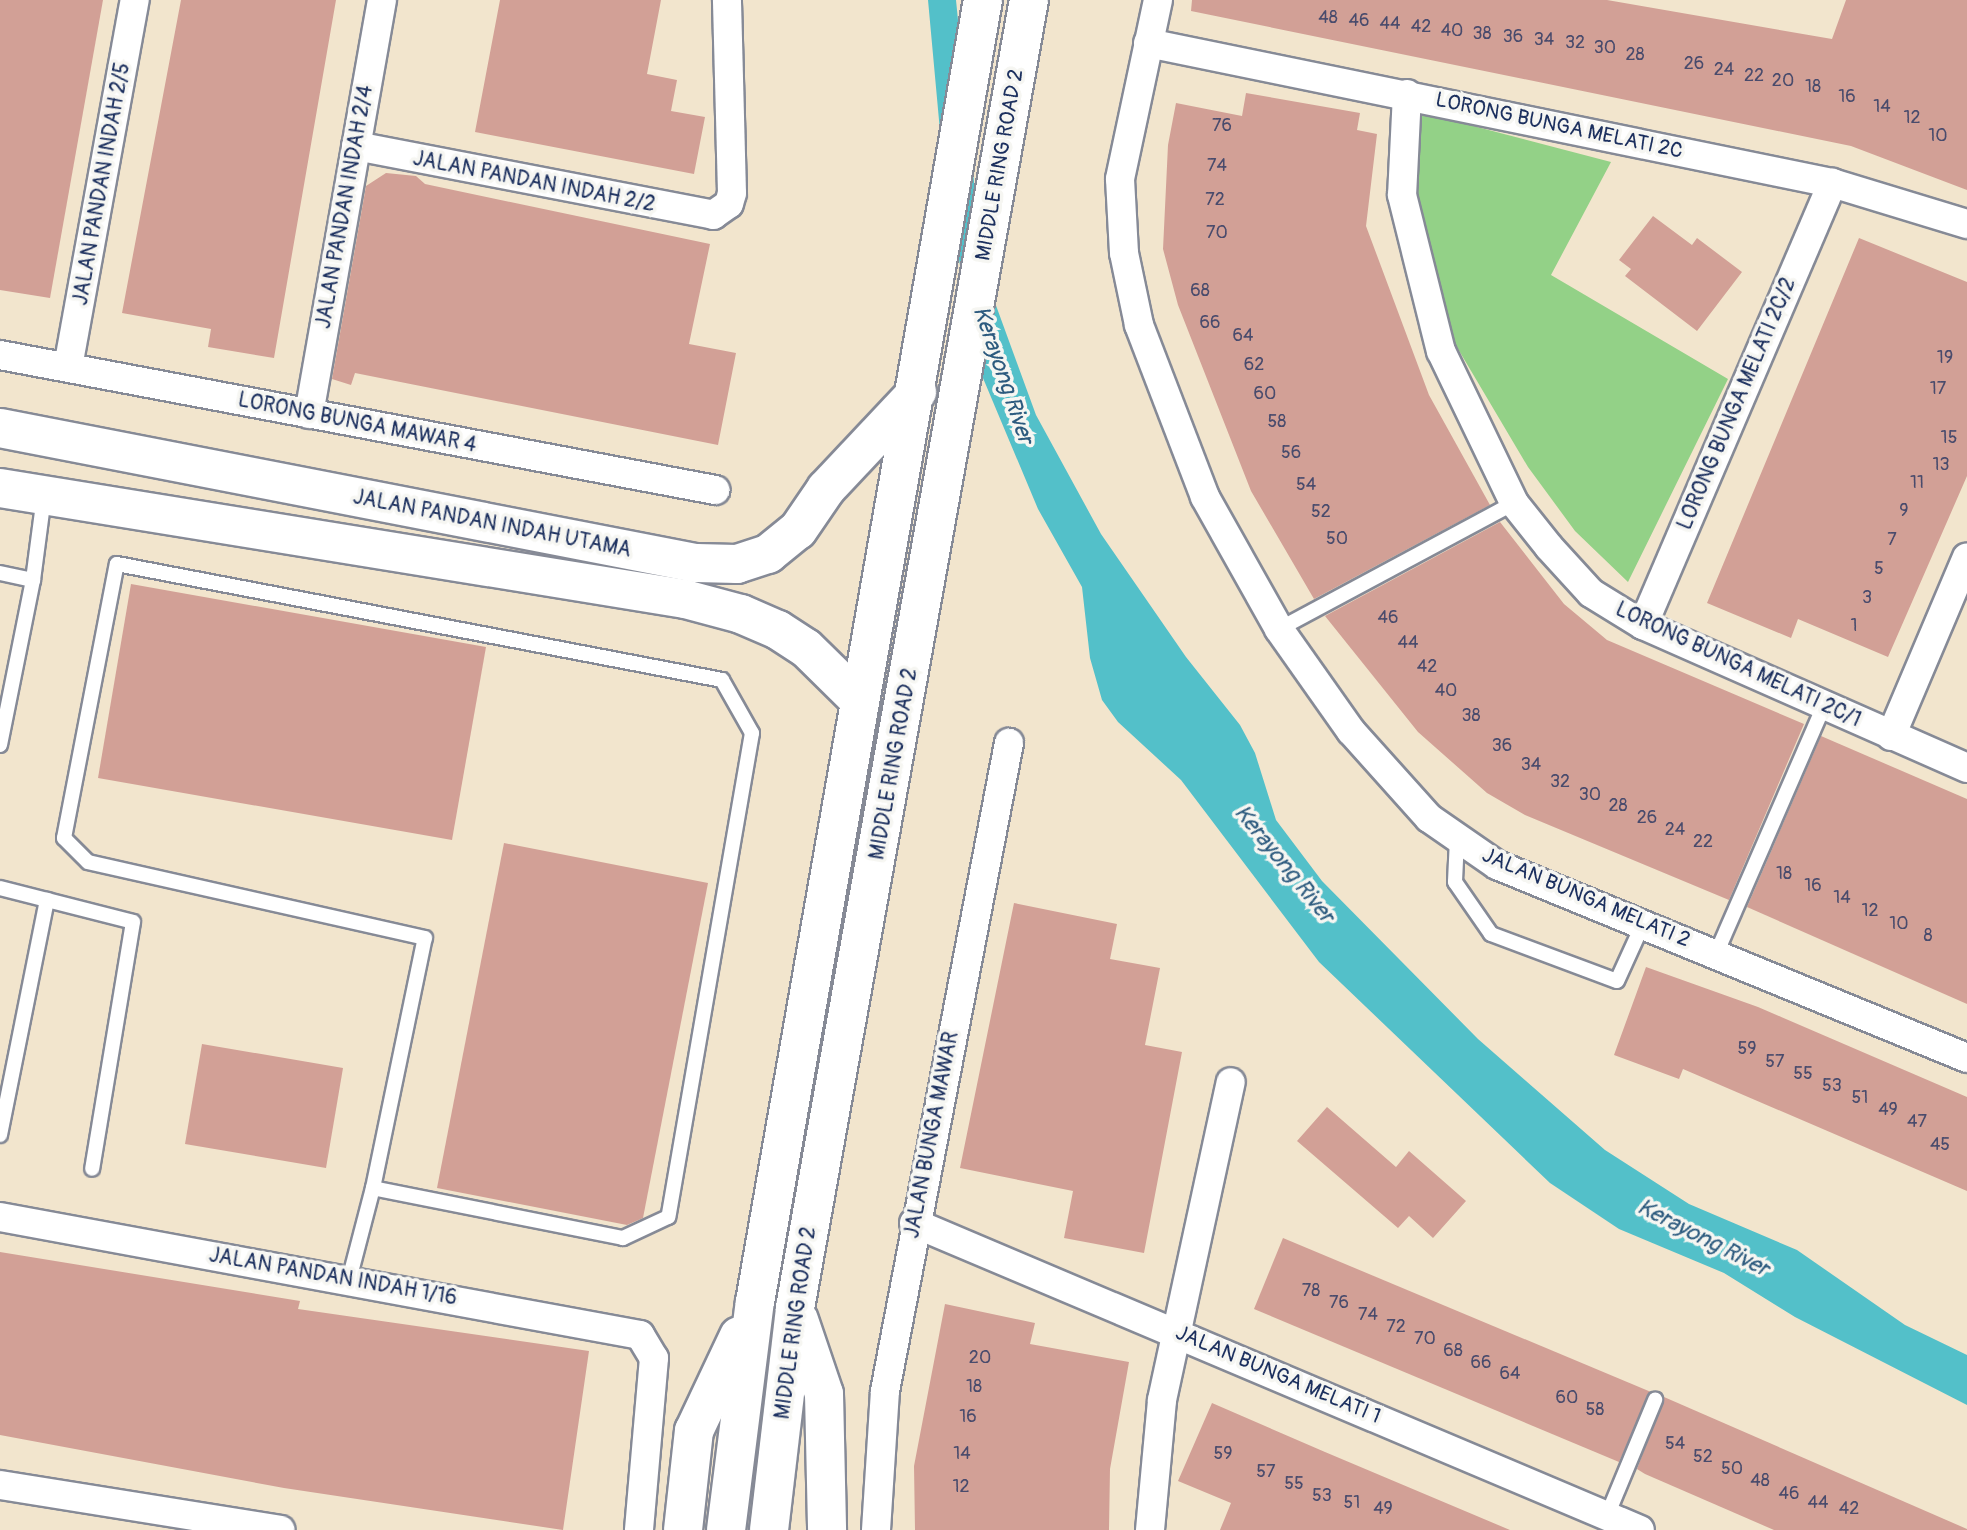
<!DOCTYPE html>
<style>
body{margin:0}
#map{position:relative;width:1967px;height:1530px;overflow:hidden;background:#f2e5cd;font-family:Pangolin,sans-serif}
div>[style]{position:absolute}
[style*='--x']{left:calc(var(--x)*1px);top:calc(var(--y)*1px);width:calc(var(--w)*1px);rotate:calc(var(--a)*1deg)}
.green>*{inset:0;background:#93d187}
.water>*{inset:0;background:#53c0c9}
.building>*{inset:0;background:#d2a096}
.roads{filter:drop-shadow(2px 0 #868a96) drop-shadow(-2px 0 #868a96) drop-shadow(0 2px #868a96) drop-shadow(0 -2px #868a96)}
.lane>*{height:14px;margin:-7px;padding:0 7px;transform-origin:7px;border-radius:7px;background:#fff}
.street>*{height:28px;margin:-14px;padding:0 14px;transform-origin:14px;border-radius:14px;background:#fff}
.secondary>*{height:38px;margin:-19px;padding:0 19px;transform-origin:19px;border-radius:19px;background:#fff}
.highway>*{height:38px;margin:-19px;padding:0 19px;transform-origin:19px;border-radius:19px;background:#fff}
span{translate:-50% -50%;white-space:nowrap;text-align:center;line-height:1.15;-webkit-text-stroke:7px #f6f6f2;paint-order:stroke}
.number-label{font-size:18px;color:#494b6c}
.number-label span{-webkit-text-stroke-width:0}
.street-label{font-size:21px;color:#1b2f5e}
.water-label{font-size:23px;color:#2c5a7e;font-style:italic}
</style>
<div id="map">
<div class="green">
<i style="clip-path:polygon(1416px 111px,1611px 162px,1551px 275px,1728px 379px,1628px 582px,1575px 531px,1528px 467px,1448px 332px,1410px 200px)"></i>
</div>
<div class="water">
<i style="clip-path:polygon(928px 0,956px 0,979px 232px,990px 289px,1036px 415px,1101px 534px,1186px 657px,1240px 725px,1255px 753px,1276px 820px,1322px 881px,1478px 1039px,1605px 1150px,1689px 1204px,1797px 1250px,1905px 1325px,1967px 1355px,1967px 1405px,1795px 1317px,1724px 1273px,1619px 1229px,1550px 1183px,1319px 962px,1181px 780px,1118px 722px,1102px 700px,1090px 658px,1082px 587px,1038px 509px,975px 359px,942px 153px)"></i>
</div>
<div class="building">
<i style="clip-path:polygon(0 0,103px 0,50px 298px,0 290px)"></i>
<i style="clip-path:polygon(181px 0,336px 0,274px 358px,208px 347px,211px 329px,122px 313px)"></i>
<i style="clip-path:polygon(500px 0,661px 0,647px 74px,677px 80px,671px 111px,705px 117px,694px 174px,475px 132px)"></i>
<i style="clip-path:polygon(1192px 0,1607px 0,1832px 39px,1846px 0,1967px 0,1967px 190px,1851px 146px,1191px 11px)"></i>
<i style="clip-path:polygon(1246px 93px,1360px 113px,1357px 130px,1377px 134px,1366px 226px,1429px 395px,1490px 505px,1314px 599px,1251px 491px,1178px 305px,1163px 249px,1168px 145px,1176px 103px,1242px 116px)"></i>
<i style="clip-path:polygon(386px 173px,416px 176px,425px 184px,710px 244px,689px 344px,736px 353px,718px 445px,355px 373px,351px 385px,332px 379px,366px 186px)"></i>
<i style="clip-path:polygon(1653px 216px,1692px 245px,1697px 238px,1742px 272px,1697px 331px,1625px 276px,1631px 269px,1619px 260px)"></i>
<i style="clip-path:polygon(1859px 238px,1967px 282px,1967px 476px,1888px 657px,1798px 619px,1791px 638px,1707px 603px)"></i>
<i style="clip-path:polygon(1500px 522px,1564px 604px,1607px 640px,1804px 724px,1729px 900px,1525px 815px,1487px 793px,1418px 732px,1325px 616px)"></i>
<i style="clip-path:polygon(131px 584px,486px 647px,452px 840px,98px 778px)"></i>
<i style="clip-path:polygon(1821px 736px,1967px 799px,1967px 1004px,1747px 907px)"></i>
<i style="clip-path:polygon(504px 843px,708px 883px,643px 1218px,627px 1225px,437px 1188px)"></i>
<i style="clip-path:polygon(1014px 903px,1117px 924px,1110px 959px,1160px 968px,1145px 1045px,1182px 1052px,1144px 1253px,1064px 1238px,1073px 1191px,960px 1168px)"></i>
<i style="clip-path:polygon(1646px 967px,1758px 1007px,1967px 1097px,1967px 1191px,1683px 1069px,1679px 1079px,1614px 1055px)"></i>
<i style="clip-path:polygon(202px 1044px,343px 1068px,326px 1168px,185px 1144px)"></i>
<i style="clip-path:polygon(1327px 1107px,1396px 1167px,1409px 1151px,1466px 1201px,1433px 1238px,1409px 1216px,1398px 1228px,1297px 1141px)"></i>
<i style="clip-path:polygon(1283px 1238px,1651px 1392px,1619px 1462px,1254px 1309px)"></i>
<i style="clip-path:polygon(0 1252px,300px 1301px,298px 1309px,589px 1351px,563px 1530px,284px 1488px,0 1435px)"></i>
<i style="clip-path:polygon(945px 1304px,1035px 1323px,1030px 1344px,1129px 1362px,1110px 1469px,1109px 1530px,915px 1530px,914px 1466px)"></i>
<i style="clip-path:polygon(1664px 1397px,1967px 1529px,1967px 1530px,1774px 1530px,1645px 1474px,1637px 1469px)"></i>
<i style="clip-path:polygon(1212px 1403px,1325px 1452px,1510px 1530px,1220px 1530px,1231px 1503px,1178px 1481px)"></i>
</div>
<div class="roads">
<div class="lane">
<i style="--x:0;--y:573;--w:34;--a:12"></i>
<i style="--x:1279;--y:629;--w:267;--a:-28.2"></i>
<i style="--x:0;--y:745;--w:168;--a:-78.7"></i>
<i style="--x:33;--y:580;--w:84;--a:-82.5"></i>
<i style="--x:1457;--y:839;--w:43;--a:92.7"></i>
<i style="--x:1455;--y:882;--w:63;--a:55.3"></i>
<i style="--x:1491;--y:934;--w:134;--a:20.5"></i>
<i style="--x:1617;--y:981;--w:63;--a:-65.5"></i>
<i style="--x:0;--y:888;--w:137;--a:14.3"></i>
<i style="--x:133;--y:922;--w:250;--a:99.4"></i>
<i style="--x:1716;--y:954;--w:270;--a:-66.5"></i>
<i style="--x:0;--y:1135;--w:240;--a:-78.7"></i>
<i style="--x:349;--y:1280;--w:95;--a:-75.4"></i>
<i style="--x:373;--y:1188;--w:255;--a:-78.3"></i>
<i style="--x:425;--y:938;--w:345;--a:-167.3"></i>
<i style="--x:88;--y:862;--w:34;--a:-135"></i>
<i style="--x:64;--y:838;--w:279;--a:-79.1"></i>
<i style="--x:117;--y:564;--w:616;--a:10.85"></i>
<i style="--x:722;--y:680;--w:61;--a:60.5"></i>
<i style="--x:752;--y:733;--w:491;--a:99.8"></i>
<i style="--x:668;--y:1217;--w:50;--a:155"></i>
<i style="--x:623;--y:1238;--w:255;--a:-168.7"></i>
<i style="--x:1607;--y:1516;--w:126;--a:-67.5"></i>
</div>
<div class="street">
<i style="--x:1158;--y:0;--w:183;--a:102"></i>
<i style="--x:1120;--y:179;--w:74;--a:86.9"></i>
<i style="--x:1124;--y:253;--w:74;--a:78.2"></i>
<i style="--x:1139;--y:325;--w:184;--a:69"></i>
<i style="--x:1205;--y:497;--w:151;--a:60.7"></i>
<i style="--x:1279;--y:629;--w:125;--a:54.8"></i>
<i style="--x:1351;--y:731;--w:117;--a:48.1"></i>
<i style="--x:1429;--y:818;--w:83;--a:34.7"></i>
<i style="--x:1497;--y:865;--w:508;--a:22.32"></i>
<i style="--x:1148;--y:43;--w:698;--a:11.57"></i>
<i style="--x:1832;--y:183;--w:141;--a:16.9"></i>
<i style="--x:1407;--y:94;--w:101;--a:92.8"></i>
<i style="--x:1402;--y:195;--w:161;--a:76"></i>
<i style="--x:1441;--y:351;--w:169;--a:64.3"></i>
<i style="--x:1514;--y:503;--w:56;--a:51.5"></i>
<i style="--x:1549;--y:547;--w:62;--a:47.6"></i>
<i style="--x:1591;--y:593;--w:61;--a:31.6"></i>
<i style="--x:1643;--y:625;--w:354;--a:23.8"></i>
<i style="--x:356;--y:146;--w:364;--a:10.9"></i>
<i style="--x:713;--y:215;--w:19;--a:-35"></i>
<i style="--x:729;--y:204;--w:11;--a:-75"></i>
<i style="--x:732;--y:193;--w:193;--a:-91.5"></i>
<i style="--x:0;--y:355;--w:728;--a:10.69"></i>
<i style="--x:68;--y:367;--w:373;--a:-79.7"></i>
<i style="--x:309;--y:414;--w:420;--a:-80"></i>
<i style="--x:1643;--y:625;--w:481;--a:-66.8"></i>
<i style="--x:1891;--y:736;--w:194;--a:-67"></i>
<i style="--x:0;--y:1217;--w:651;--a:10.45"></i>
<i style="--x:640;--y:1335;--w:27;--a:59"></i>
<i style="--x:654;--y:1358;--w:173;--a:95"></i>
<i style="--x:914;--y:1223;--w:788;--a:22.92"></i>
<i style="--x:0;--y:1485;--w:284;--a:9.1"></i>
<i style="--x:876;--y:1530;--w:139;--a:-86.3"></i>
<i style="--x:885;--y:1391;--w:660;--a:-79.17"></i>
<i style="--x:1150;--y:1530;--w:131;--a:-84.7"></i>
<i style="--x:1162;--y:1400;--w:325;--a:-77.8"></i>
</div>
<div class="secondary">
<i style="--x:0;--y:428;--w:709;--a:10.98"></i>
<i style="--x:696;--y:563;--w:41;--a:1.4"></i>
<i style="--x:737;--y:564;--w:33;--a:-18"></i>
<i style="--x:768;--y:554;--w:38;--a:-39"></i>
<i style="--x:798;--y:530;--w:50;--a:-55.7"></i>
<i style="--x:826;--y:489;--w:133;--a:-46.8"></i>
<i style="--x:0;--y:488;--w:694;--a:9.2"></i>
<i style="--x:685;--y:599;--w:58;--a:15"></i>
<i style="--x:741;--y:614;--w:40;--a:23.4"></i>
<i style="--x:778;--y:630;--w:33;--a:33"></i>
<i style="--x:806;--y:648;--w:74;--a:44.5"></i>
</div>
<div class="highway">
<i style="--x:799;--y:1320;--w:78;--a:71.3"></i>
<i style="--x:824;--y:1394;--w:136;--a:88.7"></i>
<i style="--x:683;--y:1530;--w:100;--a:-83.7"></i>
<i style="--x:694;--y:1431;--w:105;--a:-64.7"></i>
<i style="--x:726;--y:1530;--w:230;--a:-82.8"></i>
<i style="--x:755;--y:1302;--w:1322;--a:-80.07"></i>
<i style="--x:769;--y:1530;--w:224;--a:-83.3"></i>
<i style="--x:795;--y:1308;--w:1329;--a:-79.86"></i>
</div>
</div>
<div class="number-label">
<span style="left:1328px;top:18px">48</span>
<span style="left:1359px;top:21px">46</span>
<span style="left:1390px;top:24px">44</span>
<span style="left:1421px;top:27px">42</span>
<span style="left:1452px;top:31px">40</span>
<span style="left:1482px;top:34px">38</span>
<span style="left:1513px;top:37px">36</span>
<span style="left:1544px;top:40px">34</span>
<span style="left:1575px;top:43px">32</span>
<span style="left:1605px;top:48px">30</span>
<span style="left:1635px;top:55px">28</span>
<span style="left:1694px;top:64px">26</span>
<span style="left:1724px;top:70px">24</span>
<span style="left:1754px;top:76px">22</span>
<span style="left:1783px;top:81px">20</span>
<span style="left:1813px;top:87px">18</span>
<span style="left:1847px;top:97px">16</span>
<span style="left:1882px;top:107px">14</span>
<span style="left:1912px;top:118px">12</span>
<span style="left:1222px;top:126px">76</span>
<span style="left:1938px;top:136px">10</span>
<span style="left:1217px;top:166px">74</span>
<span style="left:1215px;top:200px">72</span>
<span style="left:1217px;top:233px">70</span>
<span style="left:1200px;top:291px">68</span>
<span style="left:1210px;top:323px">66</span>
<span style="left:1243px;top:336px">64</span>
<span style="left:1945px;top:358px">19</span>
<span style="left:1254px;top:365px">62</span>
<span style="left:1938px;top:389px">17</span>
<span style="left:1265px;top:394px">60</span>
<span style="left:1277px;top:422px">58</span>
<span style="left:1949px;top:438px">15</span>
<span style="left:1291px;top:453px">56</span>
<span style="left:1941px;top:465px">13</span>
<span style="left:1917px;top:483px">11</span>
<span style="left:1306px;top:485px">54</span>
<span style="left:1904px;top:511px">9</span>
<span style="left:1321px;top:512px">52</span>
<span style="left:1337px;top:539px">50</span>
<span style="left:1892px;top:540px">7</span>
<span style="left:1879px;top:569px">5</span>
<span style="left:1867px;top:598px">3</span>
<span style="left:1388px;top:618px">46</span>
<span style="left:1854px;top:626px">1</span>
<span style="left:1408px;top:643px">44</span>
<span style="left:1427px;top:667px">42</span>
<span style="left:1446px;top:691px">40</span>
<span style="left:1471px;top:716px">38</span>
<span style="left:1502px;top:746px">36</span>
<span style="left:1531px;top:765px">34</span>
<span style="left:1560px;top:782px">32</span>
<span style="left:1590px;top:795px">30</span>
<span style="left:1618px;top:806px">28</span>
<span style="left:1647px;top:818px">26</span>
<span style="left:1675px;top:830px">24</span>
<span style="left:1703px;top:842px">22</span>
<span style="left:1784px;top:874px">18</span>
<span style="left:1813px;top:886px">16</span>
<span style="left:1842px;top:898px">14</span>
<span style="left:1870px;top:911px">12</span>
<span style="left:1899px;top:924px">10</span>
<span style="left:1928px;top:936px">8</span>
<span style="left:1747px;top:1049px">59</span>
<span style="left:1775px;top:1062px">57</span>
<span style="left:1803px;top:1074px">55</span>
<span style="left:1832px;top:1086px">53</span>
<span style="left:1860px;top:1098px">51</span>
<span style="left:1888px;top:1110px">49</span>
<span style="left:1917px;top:1122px">47</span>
<span style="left:1940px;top:1145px">45</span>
<span style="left:1311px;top:1291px">78</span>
<span style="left:1339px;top:1303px">76</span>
<span style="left:1368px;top:1315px">74</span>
<span style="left:1396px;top:1327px">72</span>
<span style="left:1425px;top:1339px">70</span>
<span style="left:1453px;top:1351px">68</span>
<span style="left:980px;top:1358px">20</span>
<span style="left:1481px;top:1363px">66</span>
<span style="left:1510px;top:1374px">64</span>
<span style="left:974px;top:1387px">18</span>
<span style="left:1567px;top:1398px">60</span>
<span style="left:1595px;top:1410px">58</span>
<span style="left:968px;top:1417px">16</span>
<span style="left:1675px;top:1444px">54</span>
<span style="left:962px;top:1454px">14</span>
<span style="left:1223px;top:1454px">59</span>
<span style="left:1703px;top:1457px">52</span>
<span style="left:1732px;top:1469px">50</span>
<span style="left:1266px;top:1472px">57</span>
<span style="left:1760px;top:1481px">48</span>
<span style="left:1294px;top:1484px">55</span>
<span style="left:961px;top:1487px">12</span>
<span style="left:1789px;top:1494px">46</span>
<span style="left:1322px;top:1496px">53</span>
<span style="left:1352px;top:1503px">51</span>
<span style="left:1818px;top:1503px">44</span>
<span style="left:1383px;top:1509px">49</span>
<span style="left:1849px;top:1509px">42</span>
</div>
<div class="street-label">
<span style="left:1559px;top:126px;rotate:12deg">LORONG BUNGA MELATI 2C</span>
<span style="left:1000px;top:165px;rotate:-80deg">MIDDLE RING ROAD 2</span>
<span style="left:534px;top:182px;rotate:11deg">JALAN PANDAN INDAH 2/2</span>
<span style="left:102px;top:184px;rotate:-80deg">JALAN PANDAN INDAH 2/5</span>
<span style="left:345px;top:207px;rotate:-80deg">JALAN PANDAN INDAH 2/4</span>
<span style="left:1737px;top:404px;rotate:-67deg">LORONG BUNGA MELATI 2C/2</span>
<span style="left:357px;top:423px;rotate:11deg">LORONG BUNGA MAWAR 4</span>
<span style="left:492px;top:524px;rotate:11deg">JALAN PANDAN INDAH UTAMA</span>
<span style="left:1738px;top:665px;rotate:25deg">LORONG BUNGA MELATI 2C/1</span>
<span style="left:894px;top:764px;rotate:-80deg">MIDDLE RING ROAD 2</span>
<span style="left:1586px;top:898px;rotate:23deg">JALAN BUNGA MELATI 2</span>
<span style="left:932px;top:1135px;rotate:-79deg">JALAN BUNGA MAWAR</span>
<span style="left:333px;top:1277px;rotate:10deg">JALAN PANDAN INDAH 1/16</span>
<span style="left:796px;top:1323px;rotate:-82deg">MIDDLE RING ROAD 2</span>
<span style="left:1278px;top:1375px;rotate:23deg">JALAN BUNGA MELATI 1</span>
</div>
<div class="water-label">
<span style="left:1003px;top:375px;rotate:71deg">Kerayong River</span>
<span style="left:1284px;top:864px;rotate:51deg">Kerayong River</span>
<span style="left:1703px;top:1238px;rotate:27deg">Kerayong River</span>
</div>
</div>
